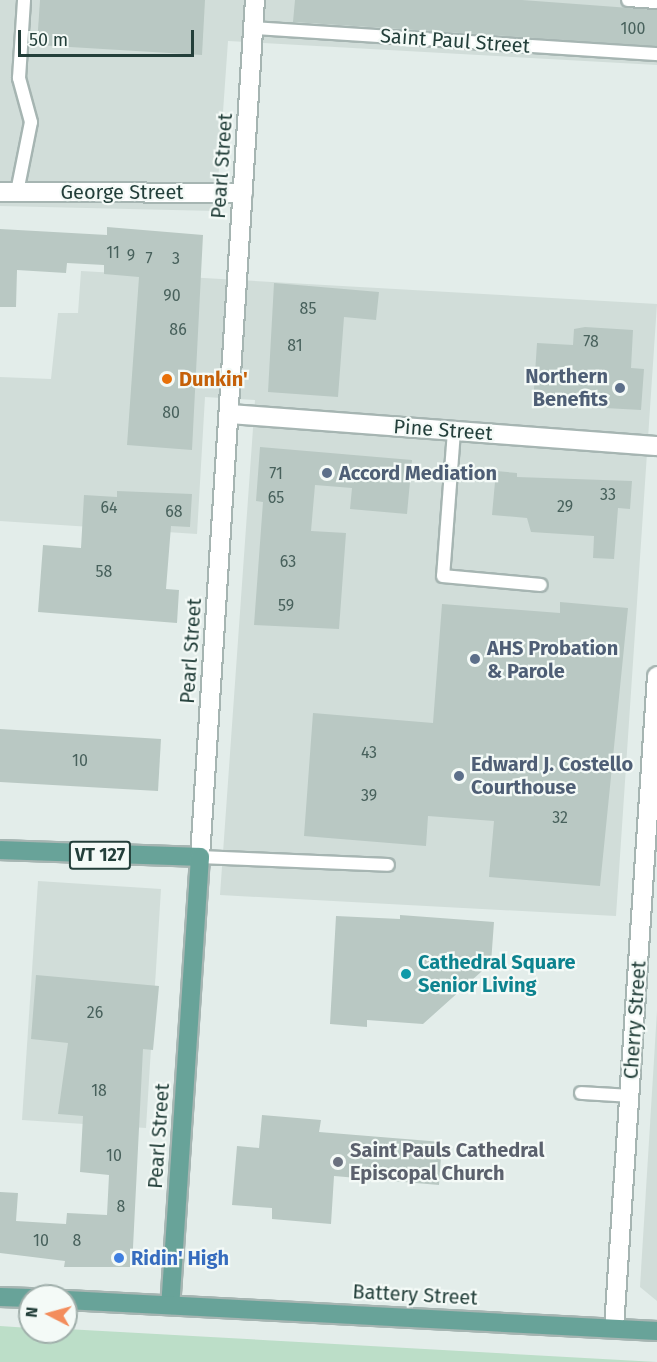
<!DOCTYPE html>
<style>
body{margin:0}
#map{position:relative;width:657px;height:1362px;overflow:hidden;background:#e3edea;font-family:"Fira Sans",sans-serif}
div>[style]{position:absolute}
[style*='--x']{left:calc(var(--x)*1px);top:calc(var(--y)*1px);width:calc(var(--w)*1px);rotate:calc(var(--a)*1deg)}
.built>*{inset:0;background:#d1ddd9}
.green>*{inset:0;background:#bcdec8}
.building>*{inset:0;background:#b9c8c3}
.roads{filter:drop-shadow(2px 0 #a6b5b2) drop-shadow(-2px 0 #a6b5b2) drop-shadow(0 2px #a6b5b2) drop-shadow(0 -2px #a6b5b2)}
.lane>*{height:12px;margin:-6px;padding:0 6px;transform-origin:6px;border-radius:6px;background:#fff}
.street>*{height:18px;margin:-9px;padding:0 9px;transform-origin:9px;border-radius:9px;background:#fff}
.secondary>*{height:18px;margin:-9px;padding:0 9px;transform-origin:9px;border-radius:9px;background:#fff}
.primary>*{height:18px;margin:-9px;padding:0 9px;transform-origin:9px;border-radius:9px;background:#68a399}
.dots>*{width:16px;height:16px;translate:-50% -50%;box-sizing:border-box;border:3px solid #f4faf7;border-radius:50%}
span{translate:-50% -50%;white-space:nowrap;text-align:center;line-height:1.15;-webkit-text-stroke:4.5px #f4faf7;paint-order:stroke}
.number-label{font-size:16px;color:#48615c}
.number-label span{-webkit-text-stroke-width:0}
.shield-label span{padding:2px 4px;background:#f4faf7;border:2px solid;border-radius:4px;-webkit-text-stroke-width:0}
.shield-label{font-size:18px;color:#233f3a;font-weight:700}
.street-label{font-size:20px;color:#233f3a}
.service-label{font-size:20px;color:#4e5e75;font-weight:700}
.right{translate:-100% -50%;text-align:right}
.left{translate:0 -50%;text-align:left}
.food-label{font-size:20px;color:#c56008;font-weight:700}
.culture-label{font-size:20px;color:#0d838f;font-weight:700}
.worship-label{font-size:20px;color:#5b616d;font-weight:700}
.shop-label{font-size:20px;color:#366cbe;font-weight:700}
.north{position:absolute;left:18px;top:1284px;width:60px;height:60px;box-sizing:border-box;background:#f4faf7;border:2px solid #a0afab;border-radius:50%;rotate:276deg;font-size:16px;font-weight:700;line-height:24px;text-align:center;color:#233f3a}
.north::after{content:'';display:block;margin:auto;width:21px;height:27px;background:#f38d5c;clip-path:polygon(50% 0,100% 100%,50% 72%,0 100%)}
.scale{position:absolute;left:18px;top:30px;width:176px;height:27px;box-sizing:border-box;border:3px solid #233f3a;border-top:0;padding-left:8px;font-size:18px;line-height:21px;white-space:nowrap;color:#233f3a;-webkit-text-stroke:4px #f4faf7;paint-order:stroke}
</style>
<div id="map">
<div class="built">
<i style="clip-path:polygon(0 0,657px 0,657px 65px,228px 41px,216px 211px,0 206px)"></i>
<i style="clip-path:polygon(81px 271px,657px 304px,616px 916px,220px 895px,255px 400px,205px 397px,197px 534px,0 521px,0 377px,51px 379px,58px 313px,78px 313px)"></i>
<i style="clip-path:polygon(38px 881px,161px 889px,146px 1128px,22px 1120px)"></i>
<i style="clip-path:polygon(657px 1011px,657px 1301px,640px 1287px)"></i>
</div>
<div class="green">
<i style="clip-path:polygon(0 1326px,30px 1328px,30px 1332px,66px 1329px,657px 1362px,0 1362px)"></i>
</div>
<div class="building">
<i style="clip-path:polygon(40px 0,205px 0,202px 55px,37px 45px)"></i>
<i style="clip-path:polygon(295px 0,522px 0,657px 10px,657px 46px,293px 22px)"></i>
<i style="clip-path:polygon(107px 227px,203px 235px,192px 450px,127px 445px,139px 277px,104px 274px,104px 265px,67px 263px,66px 273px,17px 270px,16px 307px,0 307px,0 229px,107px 235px)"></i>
<i style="clip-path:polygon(274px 283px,379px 292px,376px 320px,344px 317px,338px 397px,268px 392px)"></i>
<i style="clip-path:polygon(585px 327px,633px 330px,631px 368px,644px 369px,641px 410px,533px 404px,537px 343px,573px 345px,574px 329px)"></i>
<i style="clip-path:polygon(260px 447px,412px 460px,407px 514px,350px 509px,352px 488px,315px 485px,311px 531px,346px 533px,339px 629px,254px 625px,263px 502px,256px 501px)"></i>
<i style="clip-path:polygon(496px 471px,517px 473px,517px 477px,632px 481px,630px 509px,618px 508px,614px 559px,593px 558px,594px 536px,531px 532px,527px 518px,492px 515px)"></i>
<i style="clip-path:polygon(117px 491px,192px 494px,190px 527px,171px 526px,166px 589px,179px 590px,177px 623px,38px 612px,43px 545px,81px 548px,84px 495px,117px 497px)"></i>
<i style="clip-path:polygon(560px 602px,628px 608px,600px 886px,489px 877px,494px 821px,428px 816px,426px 846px,304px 836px,313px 713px,433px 723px,442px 604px,560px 613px)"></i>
<i style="clip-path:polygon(0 729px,161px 739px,158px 791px,0 782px)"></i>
<i style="clip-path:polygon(400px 915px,494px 922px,491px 963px,423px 1024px,367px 1020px,367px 1027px,330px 1024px,336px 916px,400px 919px)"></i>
<i style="clip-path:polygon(36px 975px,159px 986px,153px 1050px,143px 1049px,132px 1267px,64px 1267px,65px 1261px,0 1253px,0 1192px,18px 1193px,16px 1221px,66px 1224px,67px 1213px,107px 1215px,109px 1175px,80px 1172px,83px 1116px,58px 1114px,68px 1043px,31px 1039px)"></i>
<i style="clip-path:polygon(262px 1115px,321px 1120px,319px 1132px,442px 1142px,439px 1185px,334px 1176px,331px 1224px,272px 1219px,272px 1208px,232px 1205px,237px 1146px,259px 1148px)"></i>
</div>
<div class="roads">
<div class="lane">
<i style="--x:628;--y:0;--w:29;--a:4"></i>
<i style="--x:254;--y:28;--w:404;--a:3.7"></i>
<i style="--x:17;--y:192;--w:71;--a:-78.7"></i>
<i style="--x:31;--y:122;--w:46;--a:-105.3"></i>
<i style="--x:19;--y:78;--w:78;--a:-86.3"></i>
<i style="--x:454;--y:431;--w:145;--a:94.3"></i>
<i style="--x:443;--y:576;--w:98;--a:5.2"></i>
<i style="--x:200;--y:857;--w:188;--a:2.4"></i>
<i style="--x:581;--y:1093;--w:49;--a:3.5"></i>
</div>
<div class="street">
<i style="--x:0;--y:192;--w:243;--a:0.2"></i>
<i style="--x:229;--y:414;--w:429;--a:4.3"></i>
</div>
<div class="secondary">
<i style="--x:200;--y:857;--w:859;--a:-86.33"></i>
<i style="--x:614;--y:1328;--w:653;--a:-86.23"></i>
</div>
<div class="primary">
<i style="--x:0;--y:850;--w:200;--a:2"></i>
<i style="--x:200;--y:857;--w:449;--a:93.8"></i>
<i style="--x:0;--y:1297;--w:30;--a:2"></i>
<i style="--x:66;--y:1300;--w:592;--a:3"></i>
</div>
</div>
<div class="dots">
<i style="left:167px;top:379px;background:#e8710a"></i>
<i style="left:620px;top:388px;background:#5c6f8a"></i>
<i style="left:327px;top:473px;background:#5c6f8a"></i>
<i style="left:475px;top:659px;background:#5c6f8a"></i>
<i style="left:459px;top:776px;background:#5c6f8a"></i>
<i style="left:406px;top:974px;background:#0f9aa8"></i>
<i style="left:338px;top:1162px;background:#6b7280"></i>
<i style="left:119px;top:1258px;background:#3f7fe0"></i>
</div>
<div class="number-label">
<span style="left:633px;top:29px">100</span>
<span style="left:113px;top:253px">11</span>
<span style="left:131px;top:256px">9</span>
<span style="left:149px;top:259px">7</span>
<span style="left:176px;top:259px">3</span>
<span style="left:172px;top:296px">90</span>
<span style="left:308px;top:309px">85</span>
<span style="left:178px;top:330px">86</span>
<span style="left:591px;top:342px">78</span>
<span style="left:295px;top:346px">81</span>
<span style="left:171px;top:413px">80</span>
<span style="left:276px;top:474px">71</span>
<span style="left:608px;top:495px">33</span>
<span style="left:276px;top:498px">65</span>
<span style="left:565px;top:507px">29</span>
<span style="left:109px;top:508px">64</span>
<span style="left:174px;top:512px">68</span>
<span style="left:288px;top:562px">63</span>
<span style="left:104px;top:572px">58</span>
<span style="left:286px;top:606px">59</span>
<span style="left:369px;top:753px">43</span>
<span style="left:80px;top:761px">10</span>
<span style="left:369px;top:796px">39</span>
<span style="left:560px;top:818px">32</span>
<span style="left:95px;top:1013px">26</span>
<span style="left:99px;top:1091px">18</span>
<span style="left:114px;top:1156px">10</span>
<span style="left:121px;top:1207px">8</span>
<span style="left:41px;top:1241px">10</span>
<span style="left:77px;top:1241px">8</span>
</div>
<div class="shield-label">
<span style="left:100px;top:855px">VT 127</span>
</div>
<div class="street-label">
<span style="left:455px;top:41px;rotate:4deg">Saint Paul Street</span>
<span style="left:222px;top:166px;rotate:-86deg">Pearl Street</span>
<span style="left:122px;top:192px">George Street</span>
<span style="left:443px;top:430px;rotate:4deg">Pine Street</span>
<span style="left:191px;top:651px;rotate:-86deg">Pearl Street</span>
<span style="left:635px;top:1020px;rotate:-86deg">Cherry Street</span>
<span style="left:159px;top:1136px;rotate:-86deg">Pearl Street</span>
<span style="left:415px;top:1295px;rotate:3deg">Battery Street</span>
</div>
<div class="service-label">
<span class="right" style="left:608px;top:388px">Northern<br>Benefits</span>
<span class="left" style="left:339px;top:473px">Accord Mediation</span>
<span class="left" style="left:487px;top:660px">AHS Probation<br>&amp; Parole</span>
<span class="left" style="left:471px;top:776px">Edward J. Costello<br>Courthouse</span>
</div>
<div class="food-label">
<span class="left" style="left:179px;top:379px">Dunkin'</span>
</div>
<div class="culture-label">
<span class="left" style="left:418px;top:974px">Cathedral Square<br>Senior Living</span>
</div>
<div class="worship-label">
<span class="left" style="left:350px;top:1162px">Saint Pauls Cathedral<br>Episcopal Church</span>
</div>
<div class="shop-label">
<span class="left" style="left:131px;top:1258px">Ridin' High</span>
</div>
<div class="north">N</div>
<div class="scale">50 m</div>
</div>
